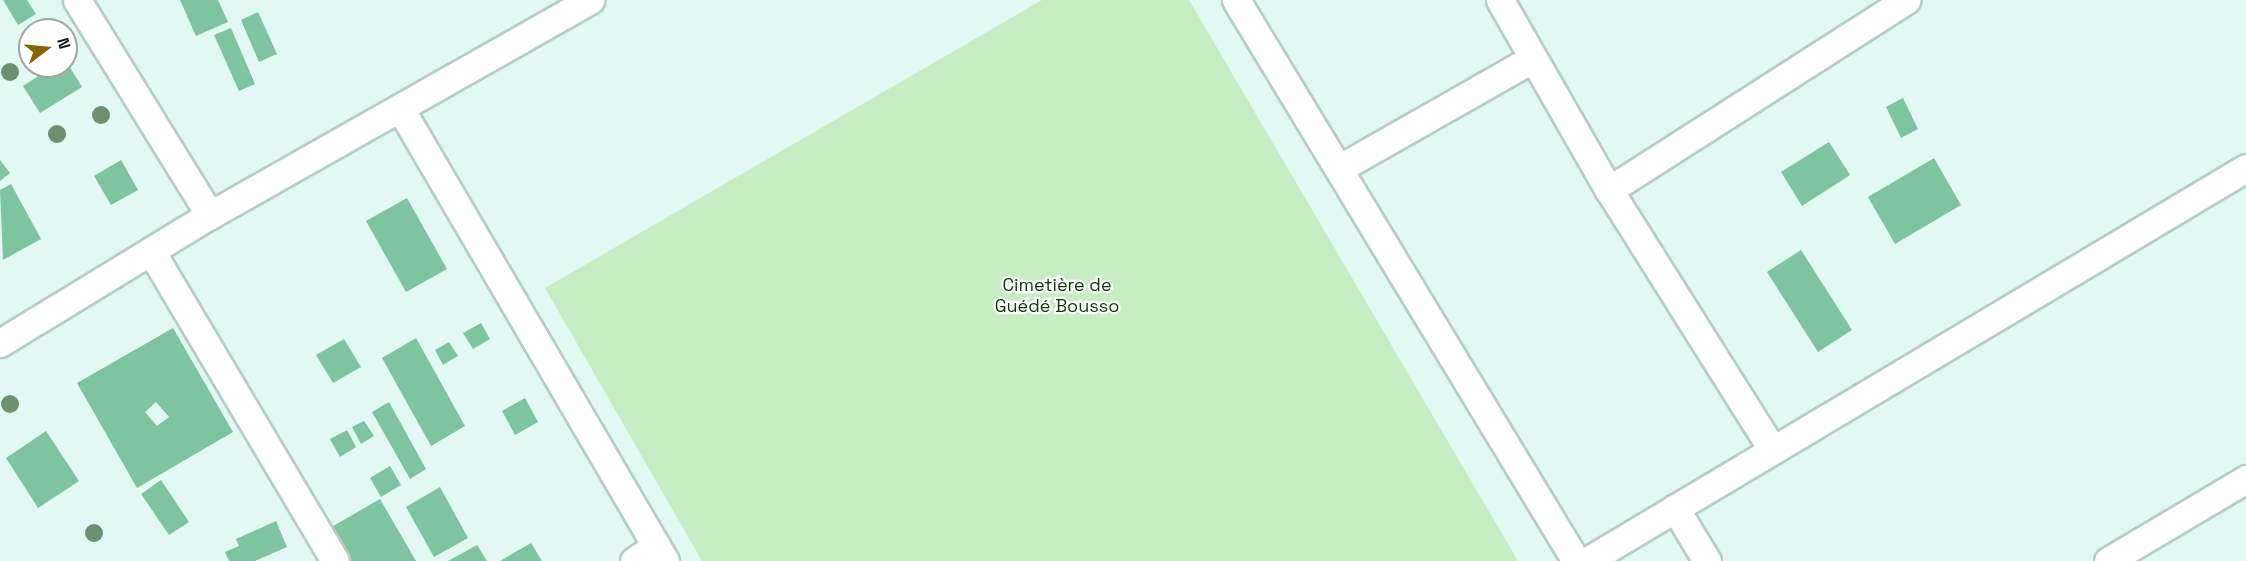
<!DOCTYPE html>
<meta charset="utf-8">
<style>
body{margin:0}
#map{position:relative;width:2246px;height:561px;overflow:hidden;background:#e2f8f2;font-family:"Space Grotesk",sans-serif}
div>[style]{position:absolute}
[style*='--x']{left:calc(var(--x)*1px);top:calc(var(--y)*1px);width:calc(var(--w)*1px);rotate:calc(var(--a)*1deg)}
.green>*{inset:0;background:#c8ecc3}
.building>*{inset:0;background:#7fc4a0}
.roads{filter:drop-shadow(2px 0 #b6ccc6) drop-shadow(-2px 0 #b6ccc6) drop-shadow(0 2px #b6ccc6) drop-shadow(0 -2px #b6ccc6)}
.street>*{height:27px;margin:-13.5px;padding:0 13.5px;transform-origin:13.5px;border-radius:13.5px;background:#fff}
.trees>*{width:18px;height:18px;margin:-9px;border-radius:50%;background:#6c9070}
span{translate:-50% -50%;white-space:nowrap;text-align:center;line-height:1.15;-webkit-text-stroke:4.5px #fff;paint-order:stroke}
.park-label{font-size:18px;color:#0c3b06}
.north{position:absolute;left:18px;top:18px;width:60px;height:60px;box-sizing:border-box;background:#fff;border:2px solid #a0a3a2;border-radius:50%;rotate:74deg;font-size:16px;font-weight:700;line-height:24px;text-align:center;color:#111917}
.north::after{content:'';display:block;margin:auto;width:21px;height:27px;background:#876400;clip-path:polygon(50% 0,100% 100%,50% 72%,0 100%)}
</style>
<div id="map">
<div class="green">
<i style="clip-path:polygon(1042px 0,1189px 0,1518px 561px,702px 561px,545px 288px)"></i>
</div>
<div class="building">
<i style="clip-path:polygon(3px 0,27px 0,36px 14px,18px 25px)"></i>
<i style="clip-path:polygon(180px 0,218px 0,228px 22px,196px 36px)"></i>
<i style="clip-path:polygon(258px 12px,277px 54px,259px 62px,241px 20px)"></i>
<i style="clip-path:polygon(231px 28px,255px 84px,239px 91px,214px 35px)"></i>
<i style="clip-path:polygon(66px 61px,82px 87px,40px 113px,23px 86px,54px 66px,66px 66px)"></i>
<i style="clip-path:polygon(1903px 98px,1918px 129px,1901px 138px,1886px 107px)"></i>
<i style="clip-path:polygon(1829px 142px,1850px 175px,1802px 206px,1781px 172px)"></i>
<i style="clip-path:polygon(1934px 158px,1961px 205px,1895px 244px,1868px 197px)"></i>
<i style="clip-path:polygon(0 160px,10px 173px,0 181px)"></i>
<i style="clip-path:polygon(121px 160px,138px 190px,111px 205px,94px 176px)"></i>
<i style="clip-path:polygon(11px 184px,41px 239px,3px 260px,0 190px)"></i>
<i style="clip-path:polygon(407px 198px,447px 269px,406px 292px,366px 221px)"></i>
<i style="clip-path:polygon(1801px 250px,1852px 330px,1818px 352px,1767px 272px)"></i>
<i style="clip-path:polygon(481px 323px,490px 339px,473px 349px,463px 333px)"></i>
<i style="clip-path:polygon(evenodd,173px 328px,233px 432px,137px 488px,77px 383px,173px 328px,156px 402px,169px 417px,157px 426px,145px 412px,156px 402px)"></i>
<i style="clip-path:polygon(416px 338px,465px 426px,431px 446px,382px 358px)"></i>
<i style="clip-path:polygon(344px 339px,361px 367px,333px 383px,316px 355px)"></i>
<i style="clip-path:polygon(449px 342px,458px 356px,443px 365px,435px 350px)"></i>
<i style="clip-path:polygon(525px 398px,538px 422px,515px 435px,502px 411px)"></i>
<i style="clip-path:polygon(389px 402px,426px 469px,410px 479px,372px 412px)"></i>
<i style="clip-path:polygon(364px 421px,374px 436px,361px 444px,352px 427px)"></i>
<i style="clip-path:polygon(347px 430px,356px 447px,340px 457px,330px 439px)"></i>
<i style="clip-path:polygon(46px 431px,79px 481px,38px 508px,6px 458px)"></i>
<i style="clip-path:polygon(390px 466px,401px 485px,381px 497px,370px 478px)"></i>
<i style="clip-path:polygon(161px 480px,189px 522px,169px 535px,141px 494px)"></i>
<i style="clip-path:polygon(440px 487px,468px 538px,434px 557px,406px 507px)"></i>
<i style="clip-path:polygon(380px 499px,416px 561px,347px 561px,328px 529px)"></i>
<i style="clip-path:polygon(276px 521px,287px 547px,255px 561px,229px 561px,225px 552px,239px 546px,236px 539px)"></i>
<i style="clip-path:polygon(531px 543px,542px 561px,500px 561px)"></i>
<i style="clip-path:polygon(477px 545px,487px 561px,448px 561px)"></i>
</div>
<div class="roads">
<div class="street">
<i style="--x:77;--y:0;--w:253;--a:58.3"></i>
<i style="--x:1236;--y:0;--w:656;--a:58.78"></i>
<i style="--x:1500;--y:0;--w:219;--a:60.2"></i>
<i style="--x:1609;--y:190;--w:307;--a:57.8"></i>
<i style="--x:400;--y:108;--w:525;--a:59.67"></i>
<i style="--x:1340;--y:168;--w:221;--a:-29.6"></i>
<i style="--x:1609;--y:190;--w:353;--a:-32.6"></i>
<i style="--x:151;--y:251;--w:360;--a:59.3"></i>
<i style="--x:0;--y:343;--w:246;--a:-31.4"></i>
<i style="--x:210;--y:215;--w:437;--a:-29.5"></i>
<i style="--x:1675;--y:508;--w:62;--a:58.9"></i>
<i style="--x:634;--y:561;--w:27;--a:-34"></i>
<i style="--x:1587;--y:561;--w:767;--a:-30.81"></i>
<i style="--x:2108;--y:561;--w:161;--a:-30.7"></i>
</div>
</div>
<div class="trees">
<i style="left:10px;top:72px"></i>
<i style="left:101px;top:115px"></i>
<i style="left:57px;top:134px"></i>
<i style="left:10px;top:404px"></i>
<i style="left:94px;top:533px"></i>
</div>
<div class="park-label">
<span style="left:1057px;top:296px">Cimetière de<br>Guédé Bousso</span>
</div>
<div class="north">N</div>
</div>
